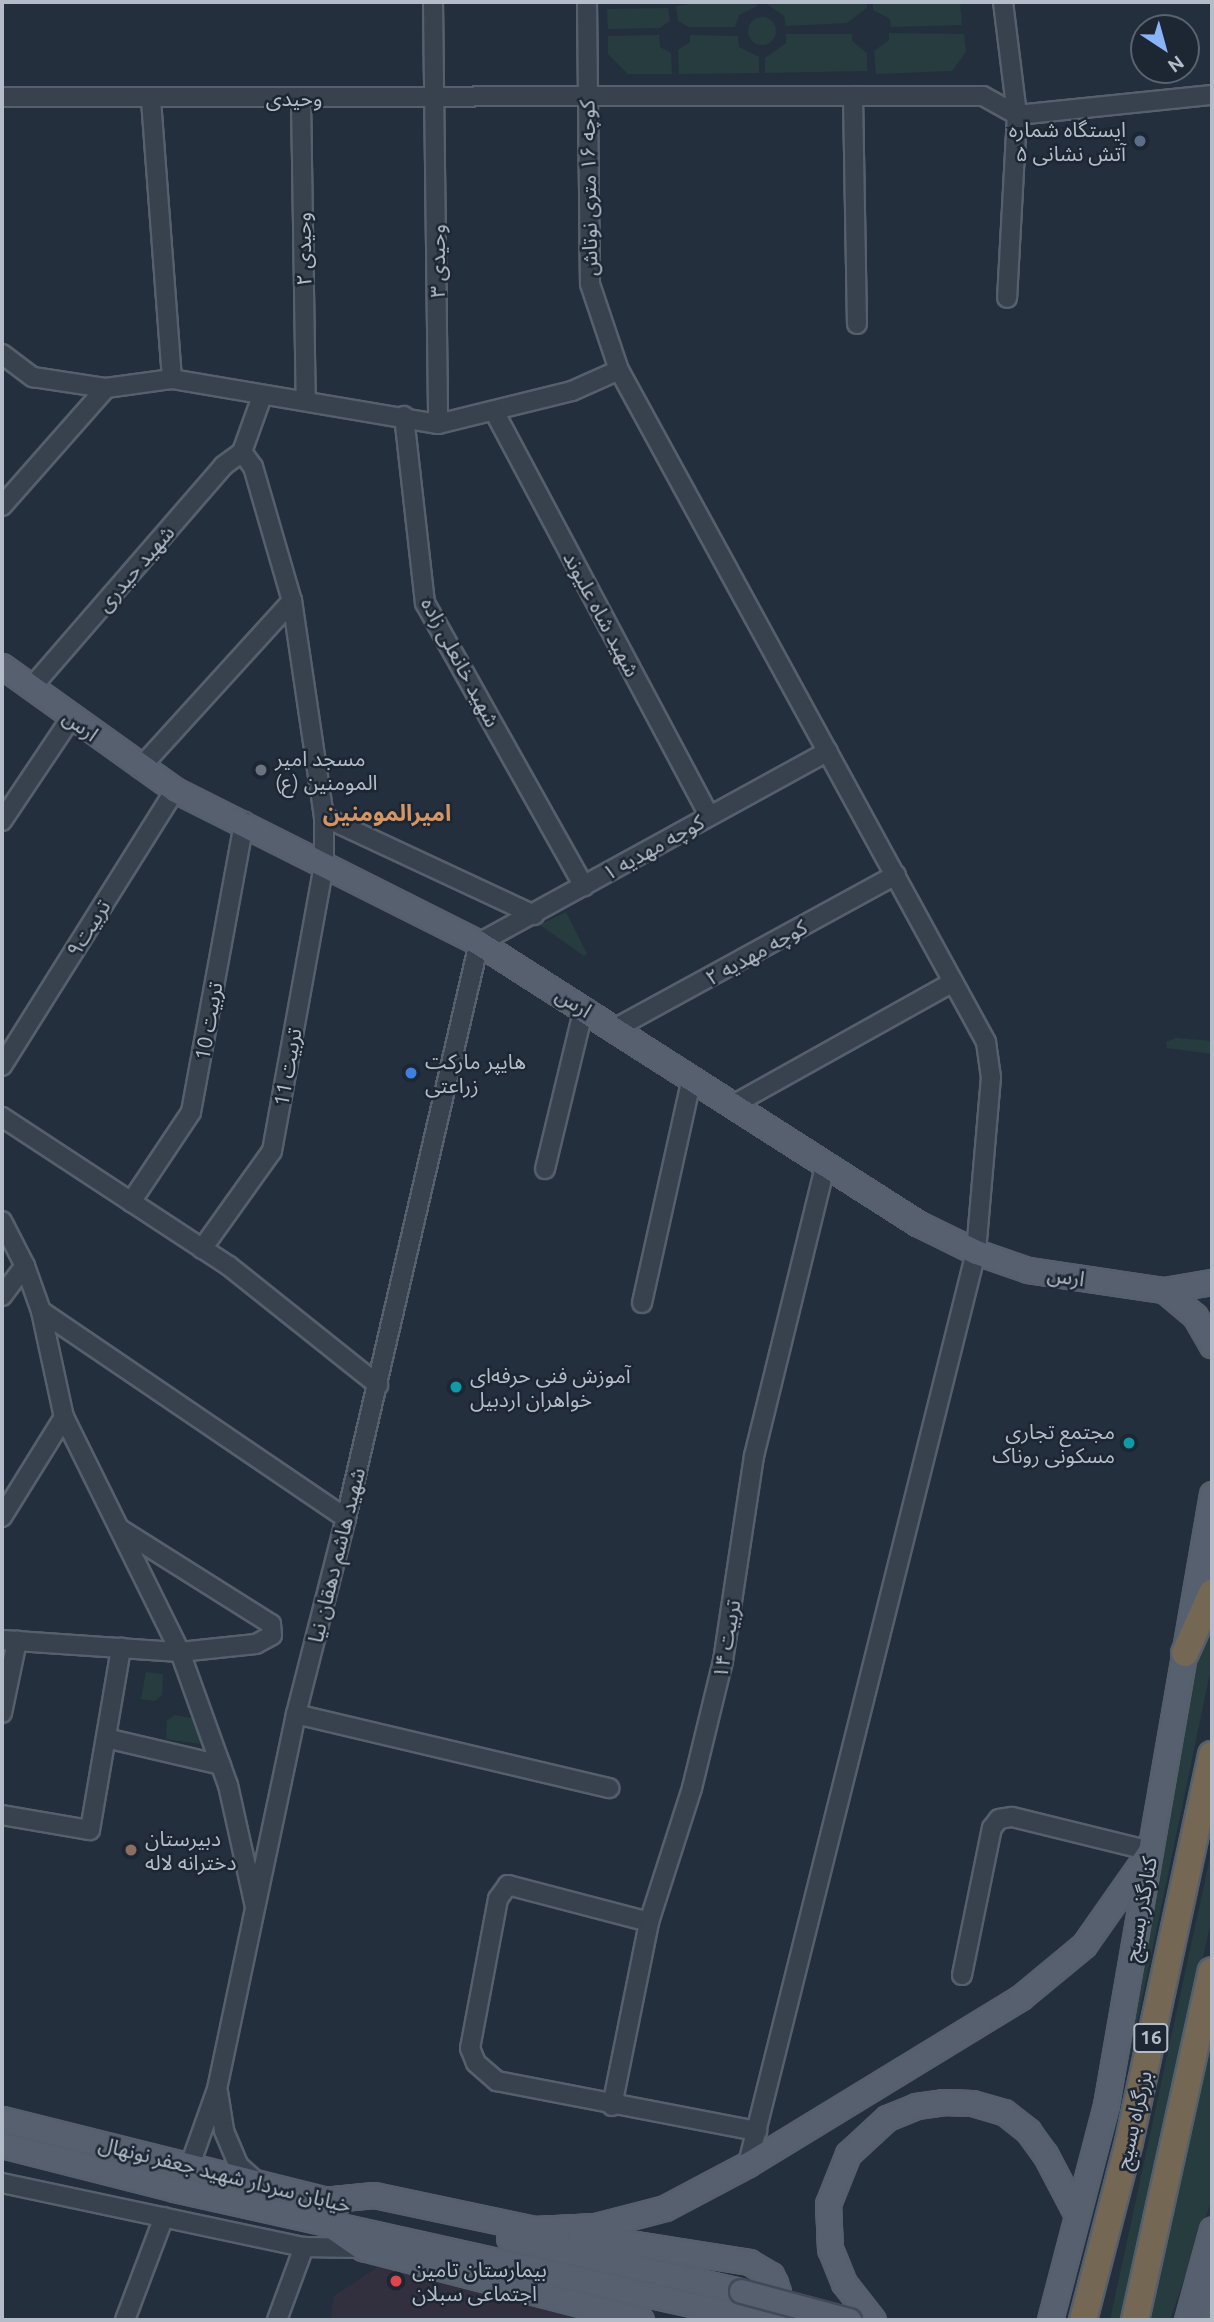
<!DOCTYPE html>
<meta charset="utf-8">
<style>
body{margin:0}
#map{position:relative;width:1214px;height:2322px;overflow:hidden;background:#242f3e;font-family:Ubuntu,"Noto Sans Arabic",sans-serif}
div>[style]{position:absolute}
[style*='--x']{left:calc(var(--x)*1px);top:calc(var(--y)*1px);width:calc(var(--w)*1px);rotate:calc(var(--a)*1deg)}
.medical>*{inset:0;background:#32303f}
.green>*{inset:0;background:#263c3f}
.round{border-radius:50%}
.roads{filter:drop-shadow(2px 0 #565f6c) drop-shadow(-2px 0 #565f6c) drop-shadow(0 2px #565f6c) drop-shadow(0 -2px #565f6c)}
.minor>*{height:18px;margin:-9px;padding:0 9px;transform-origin:9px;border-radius:9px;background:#38414e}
.major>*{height:23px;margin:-11.5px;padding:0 11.5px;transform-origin:11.5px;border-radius:11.5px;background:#56606e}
.highway>*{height:26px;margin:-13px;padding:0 13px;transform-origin:13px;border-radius:13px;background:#746855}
.bridges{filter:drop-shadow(2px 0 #414a57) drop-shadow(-2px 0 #414a57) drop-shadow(0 2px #414a57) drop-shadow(0 -2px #414a57)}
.major-bridge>*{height:23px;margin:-11.5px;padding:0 11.5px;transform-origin:11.5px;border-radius:11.5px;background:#56606e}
.dots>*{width:19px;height:19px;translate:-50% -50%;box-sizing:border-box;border:4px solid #1d2633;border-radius:50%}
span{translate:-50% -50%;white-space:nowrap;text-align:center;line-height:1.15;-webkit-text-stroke:5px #1d2633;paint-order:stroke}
.shield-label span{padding:2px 5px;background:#1d2633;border:2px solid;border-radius:5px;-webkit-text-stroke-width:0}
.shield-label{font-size:19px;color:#b4bcc9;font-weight:700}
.street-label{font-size:21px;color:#b4bcc9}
.poi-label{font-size:21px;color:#b4bcc9}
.right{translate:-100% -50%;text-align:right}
.left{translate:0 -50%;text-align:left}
.neighbourhood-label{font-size:23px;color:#d59563;font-weight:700}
.frame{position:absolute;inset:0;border:4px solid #b4bcc9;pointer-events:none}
.north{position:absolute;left:1130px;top:14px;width:70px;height:70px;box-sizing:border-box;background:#1d2633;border:2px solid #59626f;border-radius:50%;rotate:144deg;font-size:19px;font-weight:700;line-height:28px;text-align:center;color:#b4bcc9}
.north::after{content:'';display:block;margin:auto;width:24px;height:32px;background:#8ab4f8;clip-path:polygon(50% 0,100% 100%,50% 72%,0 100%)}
</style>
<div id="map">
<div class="medical">
<i style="clip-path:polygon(378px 2267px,591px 2320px,331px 2320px,334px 2296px)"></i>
</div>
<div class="green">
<i style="clip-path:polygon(706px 2px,756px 2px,757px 6px,739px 15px,735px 27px,689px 27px,678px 21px,676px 6px)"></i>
<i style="clip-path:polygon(764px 2px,867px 2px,867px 8px,847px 23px,786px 26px,784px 16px)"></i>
<i style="clip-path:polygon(873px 2px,960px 2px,962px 25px,891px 27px,890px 19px,873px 10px)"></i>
<i style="clip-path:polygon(668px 8px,670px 21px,660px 28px,608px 29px,607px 9px)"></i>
<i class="round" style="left:748px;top:17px;width:28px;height:28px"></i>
<i style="clip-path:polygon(889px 33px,964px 34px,966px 52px,952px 71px,876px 74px,874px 51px,889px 40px)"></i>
<i style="clip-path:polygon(786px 34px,852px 34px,852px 41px,867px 53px,867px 71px,765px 73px,765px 58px,786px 43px)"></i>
<i style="clip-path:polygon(659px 35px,660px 47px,671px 53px,672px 74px,628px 74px,608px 54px,608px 36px)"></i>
<i style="clip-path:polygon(690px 35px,738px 36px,739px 47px,759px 57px,759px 73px,679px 74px,678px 50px,690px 42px)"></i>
<i style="clip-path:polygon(566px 912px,587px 954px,584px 956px,540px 925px)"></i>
<i style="clip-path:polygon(1176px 1038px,1212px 1041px,1212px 1054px,1167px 1048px,1166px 1042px)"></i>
<i style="clip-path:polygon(1212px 1620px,1212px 1663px,1125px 2081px,1198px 1654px)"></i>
<i style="clip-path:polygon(146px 1672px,163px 1674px,162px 1695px,155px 1701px,141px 1699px)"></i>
<i style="clip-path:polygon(175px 1715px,196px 1719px,207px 1745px,166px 1739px,167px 1720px)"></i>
<i style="clip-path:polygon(1212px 1848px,1212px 1917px,1121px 2320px,1110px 2320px)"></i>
<i style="clip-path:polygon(1212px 2019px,1212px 2199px,1170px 2320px,1151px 2320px)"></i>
</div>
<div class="roads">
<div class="minor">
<i style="--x:433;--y:2;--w:422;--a:89.3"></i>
<i style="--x:587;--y:2;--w:282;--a:89.4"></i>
<i style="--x:590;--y:284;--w:91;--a:71.4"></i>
<i style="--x:1003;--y:2;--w:114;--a:82.9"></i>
<i style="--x:1017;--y:115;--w:183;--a:93.1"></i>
<i style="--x:853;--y:96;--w:228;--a:89"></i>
<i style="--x:2;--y:97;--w:981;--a:-0.06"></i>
<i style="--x:983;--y:96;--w:39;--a:29"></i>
<i style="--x:1017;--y:115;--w:196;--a:-5.9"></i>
<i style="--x:301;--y:98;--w:302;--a:89.1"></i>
<i style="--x:151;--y:100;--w:280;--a:85.7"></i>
<i style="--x:2;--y:354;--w:39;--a:37"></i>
<i style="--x:33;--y:377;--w:74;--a:8.6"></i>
<i style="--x:106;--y:388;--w:67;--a:-7.8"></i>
<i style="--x:172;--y:379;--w:270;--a:9.6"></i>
<i style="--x:438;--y:424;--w:138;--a:-13.8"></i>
<i style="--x:572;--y:391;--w:51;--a:-24.1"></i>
<i style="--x:619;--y:370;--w:766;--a:61.36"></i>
<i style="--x:986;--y:1042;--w:35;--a:82"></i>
<i style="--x:991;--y:1077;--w:176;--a:94.9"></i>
<i style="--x:976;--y:1252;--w:940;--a:104.04"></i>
<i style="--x:495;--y:413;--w:455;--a:62"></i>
<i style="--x:404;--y:416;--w:188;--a:83.6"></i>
<i style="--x:425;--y:603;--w:325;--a:60.7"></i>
<i style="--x:242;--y:452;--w:59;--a:-70.3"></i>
<i style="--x:2;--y:506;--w:157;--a:-48.6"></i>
<i style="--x:31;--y:688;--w:294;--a:-49.1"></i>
<i style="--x:223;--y:466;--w:24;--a:-36"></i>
<i style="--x:140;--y:768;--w:226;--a:-47.7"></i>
<i style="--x:324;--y:817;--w:232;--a:25"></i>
<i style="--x:2;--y:821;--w:124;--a:-56.2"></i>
<i style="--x:616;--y:1028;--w:319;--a:-28.7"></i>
<i style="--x:2;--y:1066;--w:326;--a:-57.9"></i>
<i style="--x:733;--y:1105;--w:252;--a:-29.2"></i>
<i style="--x:2;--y:1117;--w:272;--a:33.3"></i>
<i style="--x:229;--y:1266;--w:191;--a:38.6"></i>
<i style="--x:545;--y:1169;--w:166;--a:-76.4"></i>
<i style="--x:131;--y:1202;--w:108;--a:-56.3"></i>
<i style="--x:191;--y:1112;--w:295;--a:-79.6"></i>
<i style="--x:2;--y:1221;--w:51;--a:62.9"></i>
<i style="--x:25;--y:1266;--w:48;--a:70.4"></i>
<i style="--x:41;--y:1311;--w:108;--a:77.8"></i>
<i style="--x:64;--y:1417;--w:262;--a:63.7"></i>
<i style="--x:180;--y:1652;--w:141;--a:70.2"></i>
<i style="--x:228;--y:1785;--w:125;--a:77.5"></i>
<i style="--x:202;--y:1249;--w:120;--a:-54.5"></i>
<i style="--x:272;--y:1151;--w:292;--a:-79.7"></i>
<i style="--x:324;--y:864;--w:47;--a:-90"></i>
<i style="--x:324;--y:817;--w:218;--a:-98.4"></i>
<i style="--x:292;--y:601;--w:140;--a:-106.2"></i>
<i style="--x:253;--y:467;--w:19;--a:-126"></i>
<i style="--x:2;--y:1296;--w:38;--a:-53"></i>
<i style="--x:642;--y:1303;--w:230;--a:-77.5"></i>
<i style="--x:41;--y:1311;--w:369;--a:34.2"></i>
<i style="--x:2;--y:1517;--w:118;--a:-58.2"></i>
<i style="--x:2;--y:1640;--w:178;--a:3.9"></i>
<i style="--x:180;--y:1652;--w:76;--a:-6"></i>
<i style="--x:256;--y:1644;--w:18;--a:-29"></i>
<i style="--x:272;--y:1635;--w:11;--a:-95"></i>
<i style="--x:271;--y:1624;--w:178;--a:-147.8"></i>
<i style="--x:2;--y:1713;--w:74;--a:-78.2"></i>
<i style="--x:296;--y:1714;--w:322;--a:13.3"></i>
<i style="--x:106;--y:1738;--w:118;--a:13.2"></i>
<i style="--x:2;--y:1815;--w:89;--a:9.7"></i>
<i style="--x:90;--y:1830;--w:185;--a:-80.3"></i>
<i style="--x:649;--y:1922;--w:146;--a:-165.3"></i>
<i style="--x:508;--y:1885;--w:17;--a:126"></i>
<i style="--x:498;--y:1899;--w:152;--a:100.6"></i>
<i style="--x:470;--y:2048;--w:16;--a:68"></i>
<i style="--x:476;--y:2063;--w:28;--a:41"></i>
<i style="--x:497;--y:2081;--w:265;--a:10.9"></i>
<i style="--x:962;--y:1975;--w:150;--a:-78.5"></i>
<i style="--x:992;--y:1828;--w:11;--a:-52"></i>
<i style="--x:999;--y:1819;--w:13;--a:-9"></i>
<i style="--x:1012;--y:1817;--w:142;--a:13.8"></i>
<i style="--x:218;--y:2092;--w:39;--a:81"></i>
<i style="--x:224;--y:2131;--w:38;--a:67"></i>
<i style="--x:239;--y:2166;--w:24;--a:42"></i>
<i style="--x:612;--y:2106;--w:188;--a:-78.6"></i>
<i style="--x:649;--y:1922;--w:141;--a:-72.2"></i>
<i style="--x:692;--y:1788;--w:131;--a:-76.3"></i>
<i style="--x:723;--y:1661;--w:207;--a:-81.4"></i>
<i style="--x:754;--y:1456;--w:297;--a:-76.2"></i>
<i style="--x:190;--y:2165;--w:81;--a:-70.4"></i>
<i style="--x:217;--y:2089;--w:383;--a:-78.1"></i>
<i style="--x:296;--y:1714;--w:202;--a:-75.7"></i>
<i style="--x:346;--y:1518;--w:590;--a:-76.98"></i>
<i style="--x:479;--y:943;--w:398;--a:-28.8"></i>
<i style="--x:2;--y:2183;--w:309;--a:12"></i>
<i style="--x:304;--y:2247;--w:59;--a:1"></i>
<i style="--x:125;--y:2320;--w:110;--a:-69.3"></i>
<i style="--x:277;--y:2320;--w:78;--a:-69.7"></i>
</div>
<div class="major">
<i style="--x:2;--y:666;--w:213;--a:35.6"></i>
<i style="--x:175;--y:790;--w:340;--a:26.7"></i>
<i style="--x:479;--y:943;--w:520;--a:32.59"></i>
<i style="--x:917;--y:1223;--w:66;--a:26.2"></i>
<i style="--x:976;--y:1252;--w:55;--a:19.1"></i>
<i style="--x:1028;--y:1270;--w:137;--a:8.4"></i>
<i style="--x:1164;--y:1290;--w:49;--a:-9.5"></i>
<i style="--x:1164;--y:1290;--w:40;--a:40"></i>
<i style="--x:1195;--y:1316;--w:34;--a:60"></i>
<i style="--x:2;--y:2119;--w:346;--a:14"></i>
<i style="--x:2;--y:2145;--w:178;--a:14.3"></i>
<i style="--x:174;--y:2189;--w:603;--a:12.54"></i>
<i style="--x:323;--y:2200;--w:51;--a:-5.6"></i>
<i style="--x:374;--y:2195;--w:164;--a:12"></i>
<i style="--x:534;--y:2229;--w:62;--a:-2.8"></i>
<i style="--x:596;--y:2226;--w:71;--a:-14.6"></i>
<i style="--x:665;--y:2208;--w:94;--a:-27.9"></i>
<i style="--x:748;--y:2164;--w:319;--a:-31.4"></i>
<i style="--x:1020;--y:1998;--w:83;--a:-39.6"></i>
<i style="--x:1084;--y:1945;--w:115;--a:-54.9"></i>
<i style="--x:331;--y:2226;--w:39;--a:35"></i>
<i style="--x:363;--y:2248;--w:287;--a:14.5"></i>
<i style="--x:579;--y:2235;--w:172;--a:9"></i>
<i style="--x:749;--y:2262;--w:26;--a:31"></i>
<i style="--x:771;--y:2275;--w:9;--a:63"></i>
<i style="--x:775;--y:2283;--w:9;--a:72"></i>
<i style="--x:778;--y:2292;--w:26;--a:106"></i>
<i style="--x:509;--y:2238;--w:238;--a:12.9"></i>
<i style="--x:1206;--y:2271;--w:38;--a:81"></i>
<i style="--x:873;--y:2320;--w:47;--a:-128.1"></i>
<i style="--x:844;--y:2283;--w:37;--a:-112"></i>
<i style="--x:830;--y:2249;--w:45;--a:-92.5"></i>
<i style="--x:828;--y:2204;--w:54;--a:-68.2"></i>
<i style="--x:848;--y:2154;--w:53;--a:-42.7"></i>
<i style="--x:887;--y:2118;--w:31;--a:-22"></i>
<i style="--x:916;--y:2106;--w:27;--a:-8"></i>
<i style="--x:943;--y:2102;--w:29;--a:2"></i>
<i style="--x:972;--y:2103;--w:33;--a:16"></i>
<i style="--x:1004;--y:2112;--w:31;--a:38"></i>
<i style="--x:1028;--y:2131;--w:29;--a:54"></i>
<i style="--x:1045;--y:2154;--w:69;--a:62.3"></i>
<i style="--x:1050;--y:2320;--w:222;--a:-75.4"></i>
<i style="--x:1106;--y:2105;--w:620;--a:-80.16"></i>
<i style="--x:1187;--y:2320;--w:94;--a:-74.6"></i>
</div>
<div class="highway">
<i style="--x:1185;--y:1653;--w:66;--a:-65.8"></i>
<i style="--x:1083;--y:2320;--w:184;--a:-75.5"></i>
<i style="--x:1129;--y:2142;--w:396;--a:-77.9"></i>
<i style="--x:1135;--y:2320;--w:357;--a:-77.6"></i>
</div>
</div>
<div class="bridges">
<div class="major-bridge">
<i style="--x:741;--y:2291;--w:112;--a:15"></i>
</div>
</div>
<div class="dots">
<i style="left:1140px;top:141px;background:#5c6f8a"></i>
<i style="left:261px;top:770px;background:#6b7280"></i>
<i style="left:411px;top:1073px;background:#3f7fe0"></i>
<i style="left:456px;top:1387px;background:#0f9aa8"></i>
<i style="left:1129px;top:1443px;background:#0f9aa8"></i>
<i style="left:131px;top:1850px;background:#8d6e63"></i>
<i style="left:396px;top:2281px;background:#e0444e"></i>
</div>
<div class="shield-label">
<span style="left:1151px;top:2038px">16</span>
</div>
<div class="street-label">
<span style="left:294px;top:98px">وحیدی</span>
<span style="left:588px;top:188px;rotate:-91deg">کوچه ۱۶ متری نوتاش</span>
<span style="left:303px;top:249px;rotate:-91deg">وحیدی ۲</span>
<span style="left:437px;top:261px;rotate:-90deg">وحیدی ۳</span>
<span style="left:135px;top:568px;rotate:-49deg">شهید حیدری</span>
<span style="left:602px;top:614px;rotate:62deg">شهید شاه علیوند</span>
<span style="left:461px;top:662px;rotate:62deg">شهید خانعلی زاده</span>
<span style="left:81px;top:725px;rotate:36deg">ارس</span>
<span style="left:653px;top:847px;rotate:-29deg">کوچه مهدیه ۱</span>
<span style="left:88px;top:928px;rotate:-58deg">تربیت۹</span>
<span style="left:756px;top:952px;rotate:-29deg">کوچه مهدیه ۲</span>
<span style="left:574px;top:1002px;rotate:32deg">ارس</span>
<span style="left:208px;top:1021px;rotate:-80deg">تربیت 10</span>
<span style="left:287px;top:1067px;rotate:-80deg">تربیت 11</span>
<span style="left:1066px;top:1276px;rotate:8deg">ارس</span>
<span style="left:336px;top:1555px;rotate:-76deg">شهید هاشم دهقان نیا</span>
<span style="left:726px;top:1639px;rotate:-80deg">تربیت ۱۴</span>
<span style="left:1140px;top:1909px;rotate:-80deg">کنارگذر بسیج</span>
<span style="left:1133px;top:2120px;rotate:-77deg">بزرگراه بسیج</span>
<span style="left:225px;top:2174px;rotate:14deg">خیابان سردار شهید جعفر نونهال</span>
</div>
<div class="poi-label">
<span class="right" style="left:1126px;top:141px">ایستگاه شماره<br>۵ آتش نشانی</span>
<span class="left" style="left:275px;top:770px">مسجد امیر<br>المومنین (ع)</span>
<span class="left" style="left:425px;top:1073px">هایپر مارکت<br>زراعتی</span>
<span class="left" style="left:470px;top:1387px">آموزش فنی حرفه‌ای<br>خواهران اردبیل</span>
<span class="right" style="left:1115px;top:1443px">مجتمع تجاری<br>مسکونی روناک</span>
<span class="left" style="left:145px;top:1850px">دبیرستان<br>دخترانه لاله</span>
<span class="left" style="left:412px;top:2281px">بیمارستان تامین<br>اجتماعی سبلان</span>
</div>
<div class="neighbourhood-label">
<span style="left:387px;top:813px">امیرالمومنین</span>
</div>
<div class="frame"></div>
<div class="north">N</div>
</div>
